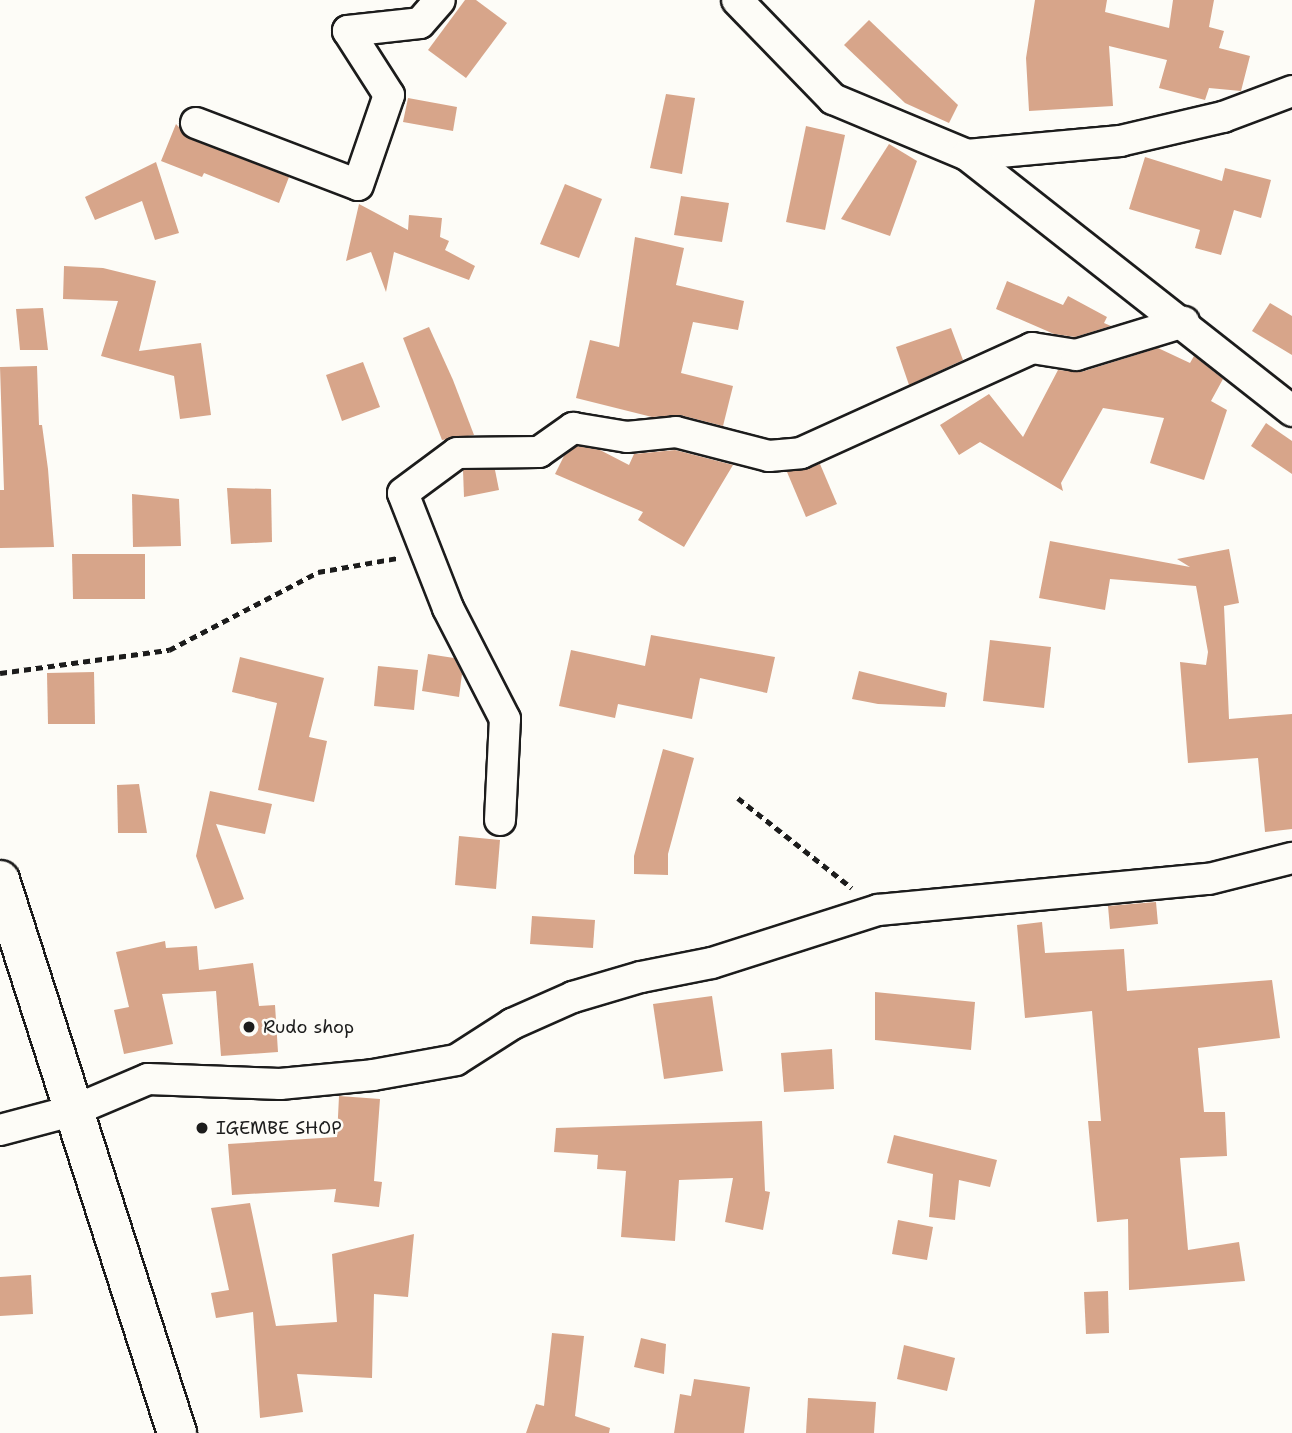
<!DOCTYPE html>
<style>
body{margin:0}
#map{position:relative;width:1292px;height:1433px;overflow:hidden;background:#fdfcf7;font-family:"Shantell Sans",sans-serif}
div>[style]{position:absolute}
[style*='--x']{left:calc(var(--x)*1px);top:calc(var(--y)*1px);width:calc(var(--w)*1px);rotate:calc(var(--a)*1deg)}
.building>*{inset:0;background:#d7a58a}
.path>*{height:4.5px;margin-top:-2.25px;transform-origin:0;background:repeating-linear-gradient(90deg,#1c1c1c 0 7px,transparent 0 12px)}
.roads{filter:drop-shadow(2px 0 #1c1c1c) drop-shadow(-2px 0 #1c1c1c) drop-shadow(0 2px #1c1c1c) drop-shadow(0 -2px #1c1c1c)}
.street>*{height:30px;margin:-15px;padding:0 15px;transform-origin:15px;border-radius:15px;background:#fdfcf7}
.secondary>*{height:38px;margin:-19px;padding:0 19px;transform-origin:19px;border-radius:19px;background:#fdfcf7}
.dots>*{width:19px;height:19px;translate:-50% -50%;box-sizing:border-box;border:4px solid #fdfcf7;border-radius:50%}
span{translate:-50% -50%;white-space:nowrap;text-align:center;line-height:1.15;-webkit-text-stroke:5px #fdfcf7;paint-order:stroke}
.poi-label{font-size:18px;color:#1c1c1c}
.left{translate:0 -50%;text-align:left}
</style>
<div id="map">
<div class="building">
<i style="clip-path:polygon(465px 0,476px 0,507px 23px,466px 78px,428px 50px)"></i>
<i style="clip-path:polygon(1035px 0,1107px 0,1105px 12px,1169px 28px,1173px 0,1214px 0,1209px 27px,1224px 31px,1219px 48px,1250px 56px,1241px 91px,1209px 88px,1205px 100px,1159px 88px,1167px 60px,1109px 46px,1113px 106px,1029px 111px,1026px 58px)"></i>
<i style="clip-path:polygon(869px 20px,958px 105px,949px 123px,905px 103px,844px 45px)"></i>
<i style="clip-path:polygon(666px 94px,695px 98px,682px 174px,650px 168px)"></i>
<i style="clip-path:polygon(408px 98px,457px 107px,453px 131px,403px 122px)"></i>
<i style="clip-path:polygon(176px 124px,190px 139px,289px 177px,279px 203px,204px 173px,202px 177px,161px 161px)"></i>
<i style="clip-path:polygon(806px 126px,845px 135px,825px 230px,786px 222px)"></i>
<i style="clip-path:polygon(889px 144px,917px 161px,890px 236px,841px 219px)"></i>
<i style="clip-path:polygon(1145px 157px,1222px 181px,1225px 168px,1271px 180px,1261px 218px,1234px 210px,1221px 255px,1195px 248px,1200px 230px,1129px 209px)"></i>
<i style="clip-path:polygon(156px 162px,179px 233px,155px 240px,142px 201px,95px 220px,85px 197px)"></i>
<i style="clip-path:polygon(565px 184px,602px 199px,579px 258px,540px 244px)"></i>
<i style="clip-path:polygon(681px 196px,729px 203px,722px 242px,674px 235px)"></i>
<i style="clip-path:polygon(359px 204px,408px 230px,409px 215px,442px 218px,440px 237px,449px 241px,445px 250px,475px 266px,469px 280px,394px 252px,386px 292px,371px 252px,346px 261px)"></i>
<i style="clip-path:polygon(635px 237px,684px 248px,676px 285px,744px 301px,738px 330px,693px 322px,681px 373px,733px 386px,723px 426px,680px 415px,652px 417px,576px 398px,590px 340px,619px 347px)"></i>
<i style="clip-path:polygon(64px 266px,103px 268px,156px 281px,139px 351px,201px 343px,211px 415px,180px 419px,174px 376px,101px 356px,118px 301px,63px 299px)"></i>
<i style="clip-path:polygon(1007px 281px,1063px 305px,1068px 296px,1107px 317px,1104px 323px,1111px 326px,1075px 337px,1054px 334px,996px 309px)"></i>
<i style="clip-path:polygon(1270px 303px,1292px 316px,1292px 355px,1252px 331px)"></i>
<i style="clip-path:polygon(43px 308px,48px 350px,20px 350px,16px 309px)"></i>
<i style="clip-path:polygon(429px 327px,453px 380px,474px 435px,442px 440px,403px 338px)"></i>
<i style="clip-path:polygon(951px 328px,963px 360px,909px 385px,896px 347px)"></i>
<i style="clip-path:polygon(1158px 348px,1190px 363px,1194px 356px,1223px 379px,1211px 401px,1227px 410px,1204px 480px,1150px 463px,1164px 418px,1103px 408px,1061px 483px,1063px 491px,980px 442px,959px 455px,940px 425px,989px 394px,1023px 437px,1058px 370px,1081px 372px)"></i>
<i style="clip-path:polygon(363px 362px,380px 407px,342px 421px,326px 375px)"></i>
<i style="clip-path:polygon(37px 366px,39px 425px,42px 425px,48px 469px,54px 547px,0 548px,0 490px,4px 490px,0 367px)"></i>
<i style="clip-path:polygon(1266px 423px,1292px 441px,1292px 474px,1251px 446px)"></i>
<i style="clip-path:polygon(577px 446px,600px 450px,629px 465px,634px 454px,675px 450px,733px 465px,684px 547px,638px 520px,643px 512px,555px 474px,564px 456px)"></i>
<i style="clip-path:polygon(820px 464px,837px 504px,806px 517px,787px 472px)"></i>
<i style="clip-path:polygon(463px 470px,495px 470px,499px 490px,464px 497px)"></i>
<i style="clip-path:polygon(227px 488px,271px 489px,272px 542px,231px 544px)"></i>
<i style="clip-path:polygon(132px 494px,179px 499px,181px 546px,133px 547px)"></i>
<i style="clip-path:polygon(1050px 541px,1190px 567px,1177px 559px,1229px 549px,1239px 603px,1224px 606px,1229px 719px,1292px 714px,1292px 829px,1265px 832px,1258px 758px,1188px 763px,1180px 662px,1206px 665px,1208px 652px,1196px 586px,1110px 579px,1105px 610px,1039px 598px)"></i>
<i style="clip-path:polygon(72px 554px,145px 554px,145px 599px,73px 599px)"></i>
<i style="clip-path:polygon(651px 635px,775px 657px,767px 693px,700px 678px,692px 719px,618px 704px,615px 718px,559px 706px,571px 650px,645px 666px)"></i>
<i style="clip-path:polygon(990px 640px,1051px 647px,1044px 708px,983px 701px)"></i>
<i style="clip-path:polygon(428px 654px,454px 658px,462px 674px,459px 697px,422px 691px)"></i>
<i style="clip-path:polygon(240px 657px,324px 678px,309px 737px,327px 741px,314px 802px,258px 790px,277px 703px,232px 692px)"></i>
<i style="clip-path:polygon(378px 666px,418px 670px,414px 710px,374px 706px)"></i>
<i style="clip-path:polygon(859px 671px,947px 693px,945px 707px,878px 704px,852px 699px)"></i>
<i style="clip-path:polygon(94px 672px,95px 724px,48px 724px,47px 673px)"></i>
<i style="clip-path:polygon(663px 749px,694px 758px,668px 854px,668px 875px,634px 874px,634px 856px)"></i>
<i style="clip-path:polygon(139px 784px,147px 833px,118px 833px,117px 785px)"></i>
<i style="clip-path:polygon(210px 791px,272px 804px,265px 834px,216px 824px,244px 899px,215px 909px,196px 856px)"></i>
<i style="clip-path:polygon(459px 836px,500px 840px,496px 889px,455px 885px)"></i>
<i style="clip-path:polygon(1156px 902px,1158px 924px,1110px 929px,1108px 906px)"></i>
<i style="clip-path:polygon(532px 916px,595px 920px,593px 948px,530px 944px)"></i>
<i style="clip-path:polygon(1042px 922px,1045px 953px,1124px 949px,1127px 991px,1272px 980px,1280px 1038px,1198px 1048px,1204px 1112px,1225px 1112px,1227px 1156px,1180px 1158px,1188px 1250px,1239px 1242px,1245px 1281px,1129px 1290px,1128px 1219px,1097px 1222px,1088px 1121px,1101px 1121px,1092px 1011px,1025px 1018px,1017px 925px)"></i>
<i style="clip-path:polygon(165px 941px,166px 948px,197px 946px,199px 970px,253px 963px,259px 1006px,275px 1005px,278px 1052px,221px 1056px,216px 991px,162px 994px,173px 1044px,124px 1054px,114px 1010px,129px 1007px,116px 952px)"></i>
<i style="clip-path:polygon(875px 992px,975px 1002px,971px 1050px,875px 1040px)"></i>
<i style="clip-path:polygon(712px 996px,723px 1071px,664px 1079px,653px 1004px)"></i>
<i style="clip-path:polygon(832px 1049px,834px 1089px,784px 1092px,781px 1053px)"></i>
<i style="clip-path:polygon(339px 1096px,380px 1099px,374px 1181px,382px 1182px,379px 1207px,334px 1202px,336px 1189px,232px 1195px,228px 1144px,337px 1137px)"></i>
<i style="clip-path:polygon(762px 1121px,765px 1191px,770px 1192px,763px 1230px,725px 1222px,733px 1178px,679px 1180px,675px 1241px,621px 1237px,626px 1171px,597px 1169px,598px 1155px,554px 1152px,556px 1128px)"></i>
<i style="clip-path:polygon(894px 1135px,997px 1160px,990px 1187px,959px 1180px,955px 1220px,929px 1217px,933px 1174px,887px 1163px)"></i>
<i style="clip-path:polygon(250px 1203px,276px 1326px,337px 1322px,332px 1254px,414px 1234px,408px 1297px,374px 1294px,372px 1378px,297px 1374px,303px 1412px,260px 1418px,253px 1312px,216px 1318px,211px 1293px,229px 1290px,211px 1208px)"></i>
<i style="clip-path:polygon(898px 1220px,933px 1227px,927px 1260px,892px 1254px)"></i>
<i style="clip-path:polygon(31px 1275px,33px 1314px,0 1316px,0 1277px)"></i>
<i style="clip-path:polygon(1108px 1291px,1109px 1333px,1086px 1334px,1084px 1292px)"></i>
<i style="clip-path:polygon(552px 1333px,584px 1336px,575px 1416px,610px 1428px,609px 1433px,526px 1433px,536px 1404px,544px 1406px)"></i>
<i style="clip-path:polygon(641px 1338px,666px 1344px,664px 1374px,634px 1367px)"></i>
<i style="clip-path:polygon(904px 1345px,955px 1358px,947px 1391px,897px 1379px)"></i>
<i style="clip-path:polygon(694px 1379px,750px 1387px,744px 1433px,674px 1433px,680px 1394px,691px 1396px)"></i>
<i style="clip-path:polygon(808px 1398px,876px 1402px,874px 1433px,806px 1433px)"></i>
</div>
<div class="path">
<i style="--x:0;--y:673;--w:171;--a:-7.8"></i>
<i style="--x:169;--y:650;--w:168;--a:-27.6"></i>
<i style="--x:318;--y:572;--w:80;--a:-10"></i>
<i style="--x:738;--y:798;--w:145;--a:38.3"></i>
</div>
<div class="roads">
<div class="street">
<i style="--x:737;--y:0;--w:138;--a:45.9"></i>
<i style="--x:833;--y:99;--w:145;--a:22.7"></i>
<i style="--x:967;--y:155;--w:154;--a:-5.2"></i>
<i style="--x:1120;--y:141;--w:106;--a:-13.1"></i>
<i style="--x:1223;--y:117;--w:74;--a:-20.6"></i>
<i style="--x:196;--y:123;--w:173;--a:20.9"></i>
<i style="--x:358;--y:185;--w:95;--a:-71"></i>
<i style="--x:389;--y:95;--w:76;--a:-122.6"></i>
<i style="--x:348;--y:31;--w:72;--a:-6.3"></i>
<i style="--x:420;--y:23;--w:30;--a:-49"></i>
<i style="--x:967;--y:155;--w:414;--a:38.2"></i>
<i style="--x:500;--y:820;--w:101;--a:-87.2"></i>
<i style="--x:505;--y:719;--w:125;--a:-117.2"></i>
<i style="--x:448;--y:608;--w:123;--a:-111.4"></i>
<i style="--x:403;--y:493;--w:67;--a:-36.5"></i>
<i style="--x:457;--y:453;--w:82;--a:-0.7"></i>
<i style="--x:539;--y:452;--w:42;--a:-35.2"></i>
<i style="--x:573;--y:428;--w:55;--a:9.5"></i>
<i style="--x:627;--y:437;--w:49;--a:-5.8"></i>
<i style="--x:676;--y:432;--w:96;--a:14.5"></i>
<i style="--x:769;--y:456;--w:32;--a:-5"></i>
<i style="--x:801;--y:453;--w:254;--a:-24.4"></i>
<i style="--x:1032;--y:348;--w:45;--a:9"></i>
<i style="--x:1076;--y:355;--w:113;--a:-17"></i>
<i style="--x:0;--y:1130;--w:78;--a:-14.9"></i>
<i style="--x:75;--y:1110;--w:79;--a:-23"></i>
<i style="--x:148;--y:1079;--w:132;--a:2.2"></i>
<i style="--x:280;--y:1084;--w:93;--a:-5.5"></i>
<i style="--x:373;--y:1075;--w:84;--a:-10.2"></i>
<i style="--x:456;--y:1060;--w:67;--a:-32.7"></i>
<i style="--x:512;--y:1024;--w:67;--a:-23.9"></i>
<i style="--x:573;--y:997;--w:71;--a:-16.4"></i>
<i style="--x:641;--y:977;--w:72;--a:-11.2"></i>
<i style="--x:712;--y:963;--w:174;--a:-17.7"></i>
<i style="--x:878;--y:910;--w:332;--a:-5.4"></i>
<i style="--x:1209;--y:879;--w:86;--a:-14.2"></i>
</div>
<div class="secondary">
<i style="--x:0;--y:880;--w:581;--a:72.25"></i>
</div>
</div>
<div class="dots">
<i style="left:249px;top:1027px;background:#1c1c1c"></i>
<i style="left:202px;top:1128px;background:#1c1c1c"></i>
</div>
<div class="poi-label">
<span class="left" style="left:263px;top:1027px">Rudo shop</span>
<span class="left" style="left:216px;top:1128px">IGEMBE SHOP</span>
</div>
</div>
